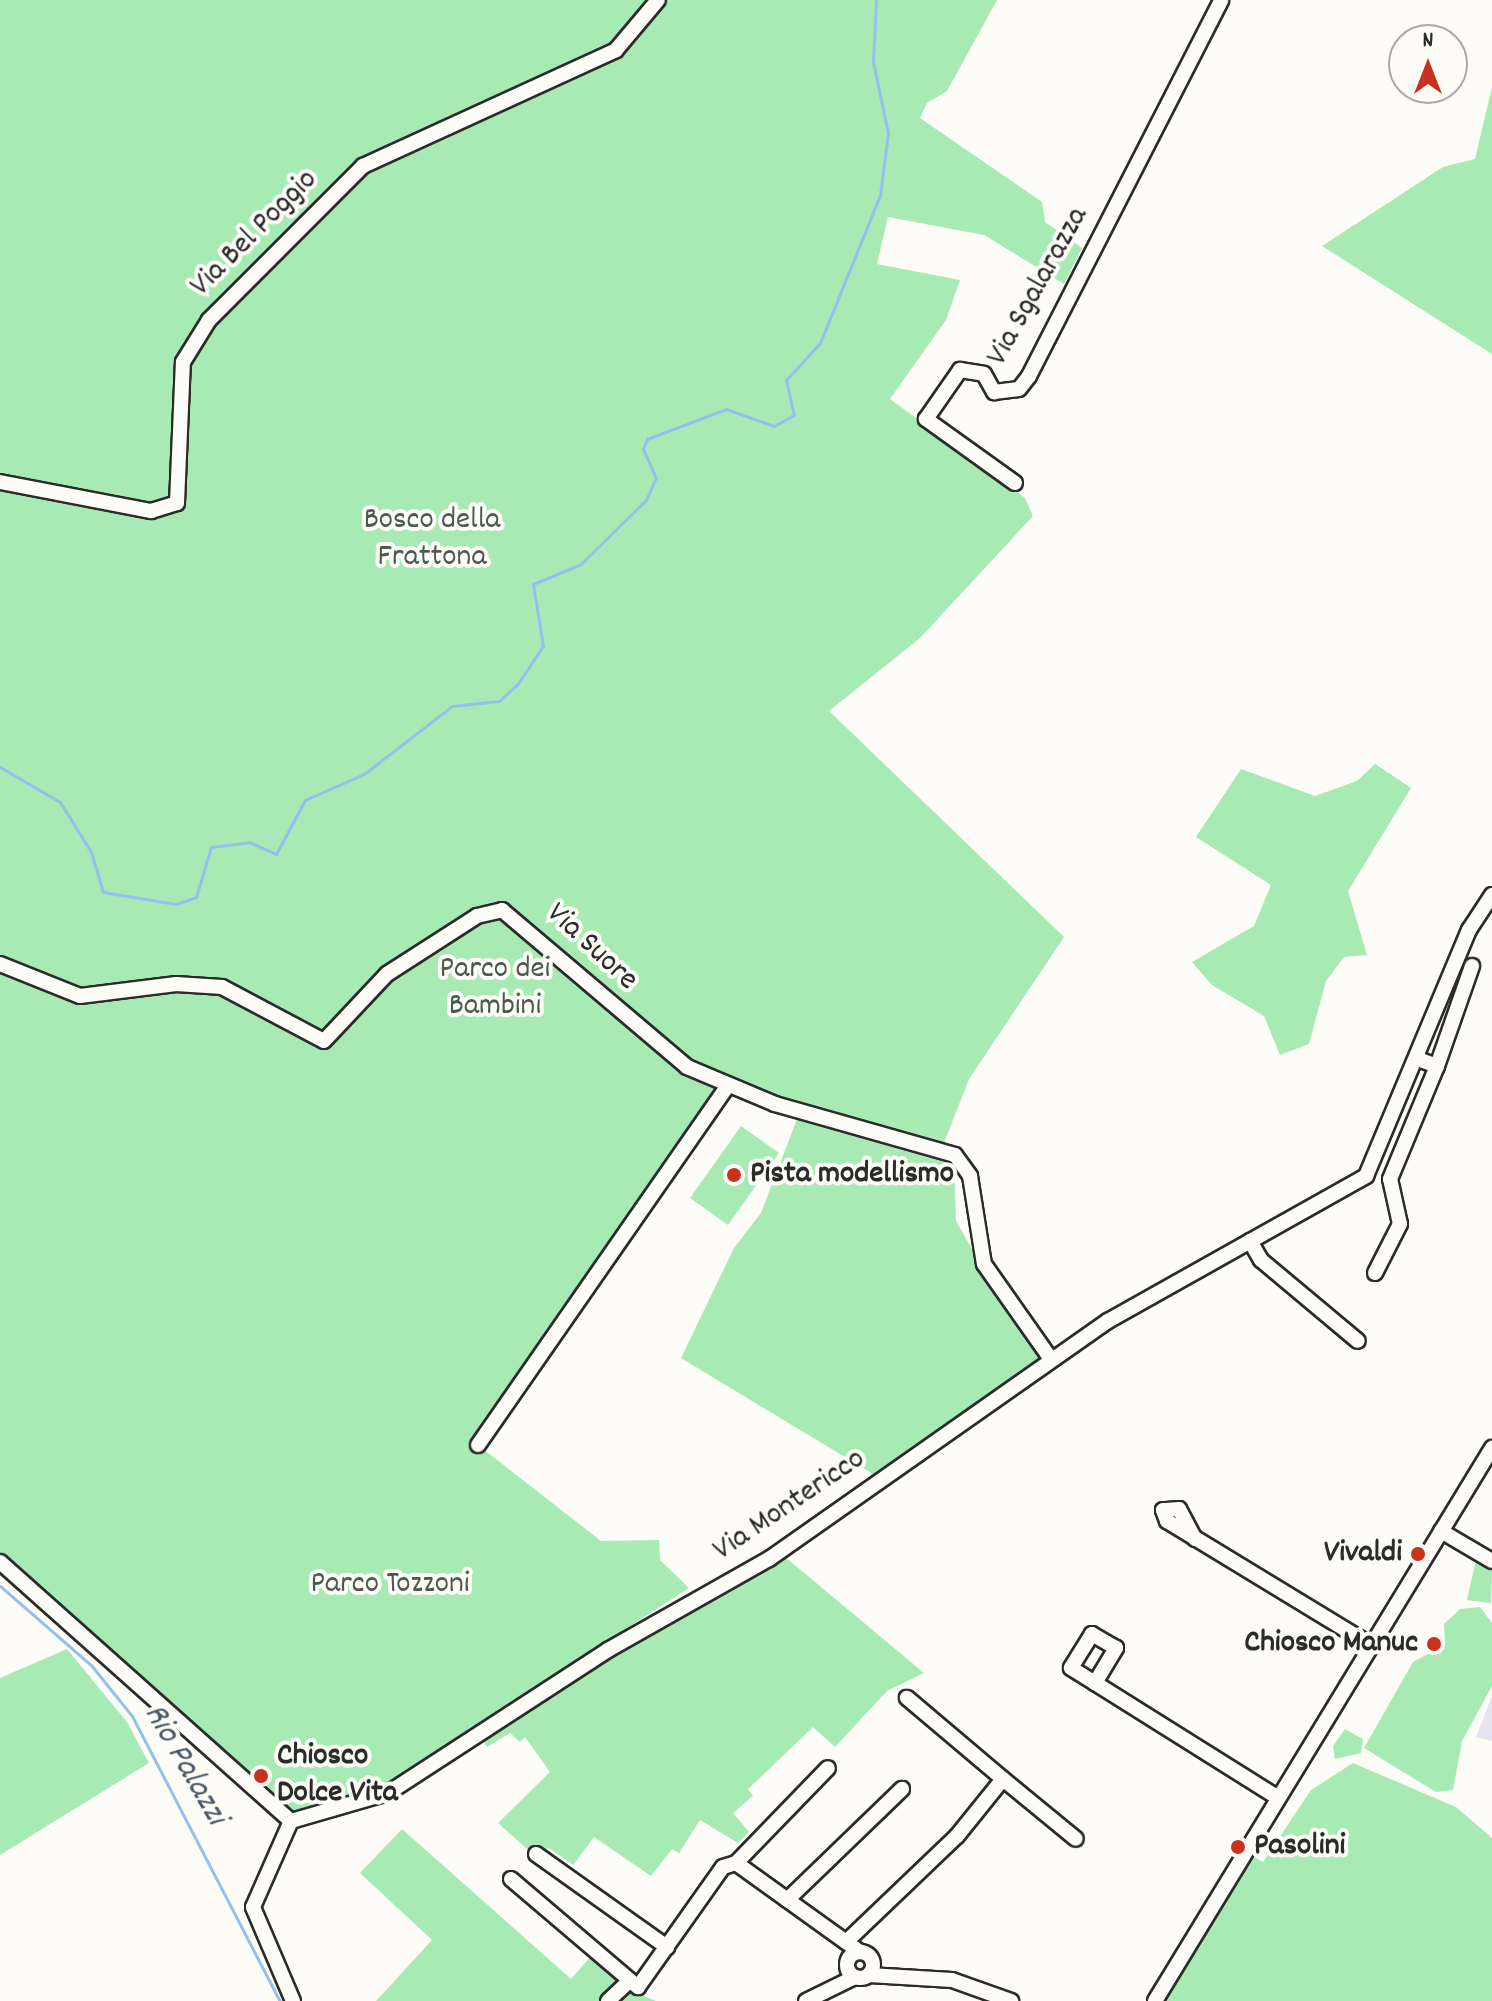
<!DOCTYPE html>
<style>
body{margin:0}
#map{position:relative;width:1492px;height:2001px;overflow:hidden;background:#fdfcf7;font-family:Dekko,sans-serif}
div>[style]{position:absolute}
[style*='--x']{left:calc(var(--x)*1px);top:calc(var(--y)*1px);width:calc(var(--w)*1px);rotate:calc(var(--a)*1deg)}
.built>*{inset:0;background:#e6e4f0}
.green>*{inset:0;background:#a8eab4}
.stream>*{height:3px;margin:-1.5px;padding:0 1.5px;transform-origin:1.5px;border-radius:1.5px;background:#94c0ed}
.roads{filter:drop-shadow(2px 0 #2b2b2b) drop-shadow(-2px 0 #2b2b2b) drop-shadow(0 2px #2b2b2b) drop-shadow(0 -2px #2b2b2b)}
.minor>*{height:14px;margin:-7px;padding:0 7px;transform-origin:7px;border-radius:7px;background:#fdfcf7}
.minor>.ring{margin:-7px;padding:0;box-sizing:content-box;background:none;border:14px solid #fdfcf7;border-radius:50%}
.dots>*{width:22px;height:22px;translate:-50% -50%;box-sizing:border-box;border:4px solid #fdfcf7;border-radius:50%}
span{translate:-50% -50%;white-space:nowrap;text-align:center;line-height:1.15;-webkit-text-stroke:8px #fdfcf7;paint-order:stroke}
.street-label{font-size:32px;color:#2b2b2b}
.park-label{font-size:32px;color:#4a5b4d}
.poi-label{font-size:32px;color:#2b2b2b;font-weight:700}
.left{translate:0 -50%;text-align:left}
.right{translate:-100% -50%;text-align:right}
.water-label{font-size:34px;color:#4a5865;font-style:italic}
.north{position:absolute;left:1388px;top:24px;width:80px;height:80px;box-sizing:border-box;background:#fdfcf7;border:2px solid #a9a8a5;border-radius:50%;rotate:0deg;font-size:22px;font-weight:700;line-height:32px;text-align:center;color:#2b2b2b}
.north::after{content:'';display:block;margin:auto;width:28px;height:36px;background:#c8321e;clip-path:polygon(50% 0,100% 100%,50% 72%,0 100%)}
</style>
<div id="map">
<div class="built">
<i style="clip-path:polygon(1492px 1696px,1492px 1741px,1476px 1737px)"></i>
</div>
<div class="green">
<i style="clip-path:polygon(0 0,997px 0,947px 91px,927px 103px,920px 118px,1042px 202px,1045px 222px,1082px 248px,1064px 284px,984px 235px,888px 217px,877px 264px,960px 280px,946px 320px,890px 399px,1025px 498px,1033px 516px,920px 638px,829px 711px,1064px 937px,969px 1079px,942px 1148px,725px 1085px,709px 1100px,478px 1445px,601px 1541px,659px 1540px,660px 1560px,689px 1588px,370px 1794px,292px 1818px,0 1556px)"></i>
<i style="clip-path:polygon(1492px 87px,1492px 354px,1322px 246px,1443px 167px,1475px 159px)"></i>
<i style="clip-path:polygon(1375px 764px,1411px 788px,1348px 891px,1367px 955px,1344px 957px,1326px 981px,1309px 1044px,1280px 1055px,1264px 1016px,1212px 985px,1192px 962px,1254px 926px,1271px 885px,1196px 837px,1241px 769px,1315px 796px,1357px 781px)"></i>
<i style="clip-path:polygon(797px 1119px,954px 1165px,956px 1221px,995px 1290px,1050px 1363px,878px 1477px,681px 1358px,734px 1248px,761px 1213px)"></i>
<i style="clip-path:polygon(741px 1126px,779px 1153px,728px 1225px,690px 1198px)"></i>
<i style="clip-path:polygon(779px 1552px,924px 1673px,887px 1691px,835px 1747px,813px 1727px,748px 1789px,753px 1796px,733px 1813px,749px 1832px,738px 1843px,700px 1820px,679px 1853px,672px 1849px,651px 1876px,594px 1837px,573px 1865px,549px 1848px,535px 1856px,498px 1823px,550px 1772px,525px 1737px,520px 1742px,510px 1733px,487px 1747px,483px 1741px)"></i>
<i style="clip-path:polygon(1476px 1560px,1492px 1569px,1491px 1603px,1467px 1600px)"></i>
<i style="clip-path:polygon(1480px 1607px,1492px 1623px,1492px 1686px,1462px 1741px,1453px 1790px,1436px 1792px,1364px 1748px,1413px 1662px,1445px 1645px,1444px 1624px,1460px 1609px)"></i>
<i style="clip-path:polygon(67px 1649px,127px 1722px,149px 1763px,0 1855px,0 1678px)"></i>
<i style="clip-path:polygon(1345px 1729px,1363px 1739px,1361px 1753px,1335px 1759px,1333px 1746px)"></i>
<i style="clip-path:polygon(1353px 1763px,1456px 1807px,1492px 1838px,1492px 2001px,1161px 2001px,1251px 1855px,1263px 1862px,1311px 1790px)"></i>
<i style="clip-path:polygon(402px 1829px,571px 1979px,591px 1956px,623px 1987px,656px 2001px,376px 2001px,432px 1940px,360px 1873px)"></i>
</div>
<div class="stream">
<i style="--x:0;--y:767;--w:69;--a:30.3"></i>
<i style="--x:60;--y:802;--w:59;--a:58.2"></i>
<i style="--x:91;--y:852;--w:42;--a:73.3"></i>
<i style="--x:103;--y:892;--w:74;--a:9.3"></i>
<i style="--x:176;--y:904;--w:21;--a:-19"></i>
<i style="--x:196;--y:897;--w:52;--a:-73.3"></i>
<i style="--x:211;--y:847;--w:38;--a:-7"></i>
<i style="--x:249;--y:842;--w:30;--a:24"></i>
<i style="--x:276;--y:854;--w:61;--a:-61.8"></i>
<i style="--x:305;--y:800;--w:64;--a:-23.8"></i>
<i style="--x:364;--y:774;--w:111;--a:-37.7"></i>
<i style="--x:452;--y:706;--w:47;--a:-6.1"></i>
<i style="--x:499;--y:701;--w:24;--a:-42"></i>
<i style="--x:517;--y:685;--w:47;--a:-56.3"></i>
<i style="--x:543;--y:646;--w:63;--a:-99.2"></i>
<i style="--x:533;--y:584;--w:52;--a:-22.6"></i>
<i style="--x:581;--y:564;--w:91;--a:-44.6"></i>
<i style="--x:646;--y:500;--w:24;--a:-66"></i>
<i style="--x:656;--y:478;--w:32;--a:-114"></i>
<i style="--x:643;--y:449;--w:11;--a:-68"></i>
<i style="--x:647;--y:439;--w:85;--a:-20.8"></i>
<i style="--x:726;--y:409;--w:51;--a:19.5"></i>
<i style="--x:774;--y:426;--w:23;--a:-29"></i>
<i style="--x:794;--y:415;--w:36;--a:-103"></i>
<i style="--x:786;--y:380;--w:50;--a:-47.4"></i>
<i style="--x:820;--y:343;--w:160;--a:-67.9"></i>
<i style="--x:880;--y:195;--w:63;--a:-82.6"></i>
<i style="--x:888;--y:133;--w:73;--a:-101.9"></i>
<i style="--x:873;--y:62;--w:62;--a:-87.2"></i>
<i style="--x:0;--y:1586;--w:121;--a:41"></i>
<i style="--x:91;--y:1665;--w:65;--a:51.2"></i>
<i style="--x:132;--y:1716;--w:321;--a:62.6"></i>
</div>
<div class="roads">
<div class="minor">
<i style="--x:0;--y:482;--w:154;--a:10.9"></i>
<i style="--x:151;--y:511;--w:27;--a:-17"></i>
<i style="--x:177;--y:503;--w:141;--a:-87.6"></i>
<i style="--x:183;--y:362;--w:49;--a:-58.2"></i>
<i style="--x:209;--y:320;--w:218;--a:-45"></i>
<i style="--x:363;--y:166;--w:278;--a:-24.6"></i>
<i style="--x:616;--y:50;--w:65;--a:-50"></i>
<i style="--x:1015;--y:483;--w:110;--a:-144.3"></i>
<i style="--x:926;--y:419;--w:60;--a:-55.2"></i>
<i style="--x:960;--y:370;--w:24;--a:9"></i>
<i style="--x:984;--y:374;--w:21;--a:61"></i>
<i style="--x:994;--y:392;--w:25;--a:-7"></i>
<i style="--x:1019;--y:389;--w:16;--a:-52"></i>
<i style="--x:1029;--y:376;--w:422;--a:-62.9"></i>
<i style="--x:0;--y:964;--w:86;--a:21.8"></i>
<i style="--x:80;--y:996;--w:97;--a:-7.1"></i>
<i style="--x:176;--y:984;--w:46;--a:3.7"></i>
<i style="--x:222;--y:987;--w:115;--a:27.9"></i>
<i style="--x:324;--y:1041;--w:92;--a:-46.8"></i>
<i style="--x:387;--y:974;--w:107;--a:-32.8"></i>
<i style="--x:477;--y:916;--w:26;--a:-13"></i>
<i style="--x:502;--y:910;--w:243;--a:40.3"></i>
<i style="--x:687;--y:1067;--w:95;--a:22.8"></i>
<i style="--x:775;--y:1104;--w:187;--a:15.8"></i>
<i style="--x:955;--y:1155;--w:26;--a:54"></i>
<i style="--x:970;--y:1176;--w:89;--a:81"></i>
<i style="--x:984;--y:1264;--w:115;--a:54.9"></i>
<i style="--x:1437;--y:1066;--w:106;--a:-70.7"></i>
<i style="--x:1250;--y:1241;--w:22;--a:60"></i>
<i style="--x:1261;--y:1260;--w:126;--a:39.9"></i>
<i style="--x:1375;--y:1273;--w:55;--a:-63"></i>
<i style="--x:1400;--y:1224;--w:46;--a:-102.5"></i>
<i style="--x:1390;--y:1179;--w:122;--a:-67.4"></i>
<i style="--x:1437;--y:1066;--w:20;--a:-160"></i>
<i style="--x:478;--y:1445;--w:436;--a:-55.2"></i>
<i style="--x:1441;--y:1531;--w:59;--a:30.5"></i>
<i style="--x:1195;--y:1539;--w:34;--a:-118"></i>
<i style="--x:1179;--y:1509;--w:16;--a:176"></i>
<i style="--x:1163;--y:1510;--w:12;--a:70"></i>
<i style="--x:1167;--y:1521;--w:239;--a:31.3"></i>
<i style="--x:0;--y:1562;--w:390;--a:41.7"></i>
<i style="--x:1095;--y:1683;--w:41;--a:-59"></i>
<i style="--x:1116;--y:1648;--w:28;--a:-150"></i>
<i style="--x:1092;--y:1634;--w:40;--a:122"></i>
<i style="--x:1071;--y:1668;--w:28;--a:32"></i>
<i style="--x:1095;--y:1683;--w:216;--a:32.1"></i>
<i style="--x:1003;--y:1779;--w:94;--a:39.4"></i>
<i style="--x:536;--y:1854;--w:161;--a:35.4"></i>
<i style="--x:736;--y:1863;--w:153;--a:35.7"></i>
<i style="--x:511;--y:1879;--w:167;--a:40.4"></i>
<i style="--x:638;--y:1987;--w:147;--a:-54.7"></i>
<i style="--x:723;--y:1867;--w:14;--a:-17"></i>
<i style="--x:736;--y:1863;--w:132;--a:-45.9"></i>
<i style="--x:787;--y:1900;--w:160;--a:-44"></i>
<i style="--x:846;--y:1942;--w:153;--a:-43.7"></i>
<i style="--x:957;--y:1836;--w:73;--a:-51.1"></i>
<i style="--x:1003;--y:1779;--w:126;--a:-139.8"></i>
<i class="ring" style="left:847px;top:1952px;width:12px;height:12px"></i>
<i style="--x:869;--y:1975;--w:83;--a:3.4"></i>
<i style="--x:952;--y:1980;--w:63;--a:19.6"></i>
<i style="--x:293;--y:2001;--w:102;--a:-113.1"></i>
<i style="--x:253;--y:1907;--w:94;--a:-66.2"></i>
<i style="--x:291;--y:1821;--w:101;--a:-16.1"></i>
<i style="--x:388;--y:1793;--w:262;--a:-33"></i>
<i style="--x:608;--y:1650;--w:185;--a:-29.5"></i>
<i style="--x:769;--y:1559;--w:414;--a:-35.1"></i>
<i style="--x:1108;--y:1321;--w:296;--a:-29.3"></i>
<i style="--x:1366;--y:1176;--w:267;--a:-67.3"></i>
<i style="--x:1469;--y:930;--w:42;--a:-56.7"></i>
<i style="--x:608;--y:2001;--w:25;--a:-43"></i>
<i style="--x:806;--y:2001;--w:55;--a:-26.1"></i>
<i style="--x:1155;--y:2001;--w:648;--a:-58.64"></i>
</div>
</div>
<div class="dots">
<i style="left:734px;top:1175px;background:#c8321e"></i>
<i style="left:1418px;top:1554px;background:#c8321e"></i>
<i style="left:1434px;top:1644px;background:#c8321e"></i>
<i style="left:261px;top:1776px;background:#c8321e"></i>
<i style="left:1238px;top:1847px;background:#c8321e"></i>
</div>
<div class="street-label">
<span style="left:255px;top:234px;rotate:-45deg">Via Bel Poggio</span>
<span style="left:1039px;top:287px;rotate:-61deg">Via Sgalarazza</span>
<span style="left:591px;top:948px;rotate:43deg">Via Suore</span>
<span style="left:790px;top:1506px;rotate:-34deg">Via Montericco</span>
</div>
<div class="park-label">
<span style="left:432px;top:540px">Bosco della<br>Frattona</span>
<span style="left:495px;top:989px">Parco dei<br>Bambini</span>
<span style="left:390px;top:1585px">Parco Tozzoni</span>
</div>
<div class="poi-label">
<span class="left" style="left:750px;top:1175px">Pista modellismo</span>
<span class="right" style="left:1402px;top:1554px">Vivaldi</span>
<span class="right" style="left:1418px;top:1644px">Chiosco Manuc</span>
<span class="left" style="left:277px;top:1776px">Chiosco<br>Dolce Vita</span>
<span class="left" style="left:1254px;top:1847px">Pasolini</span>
</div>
<div class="water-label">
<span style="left:184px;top:1765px;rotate:60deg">Rio Palazzi</span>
</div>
<div class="north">N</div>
</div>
